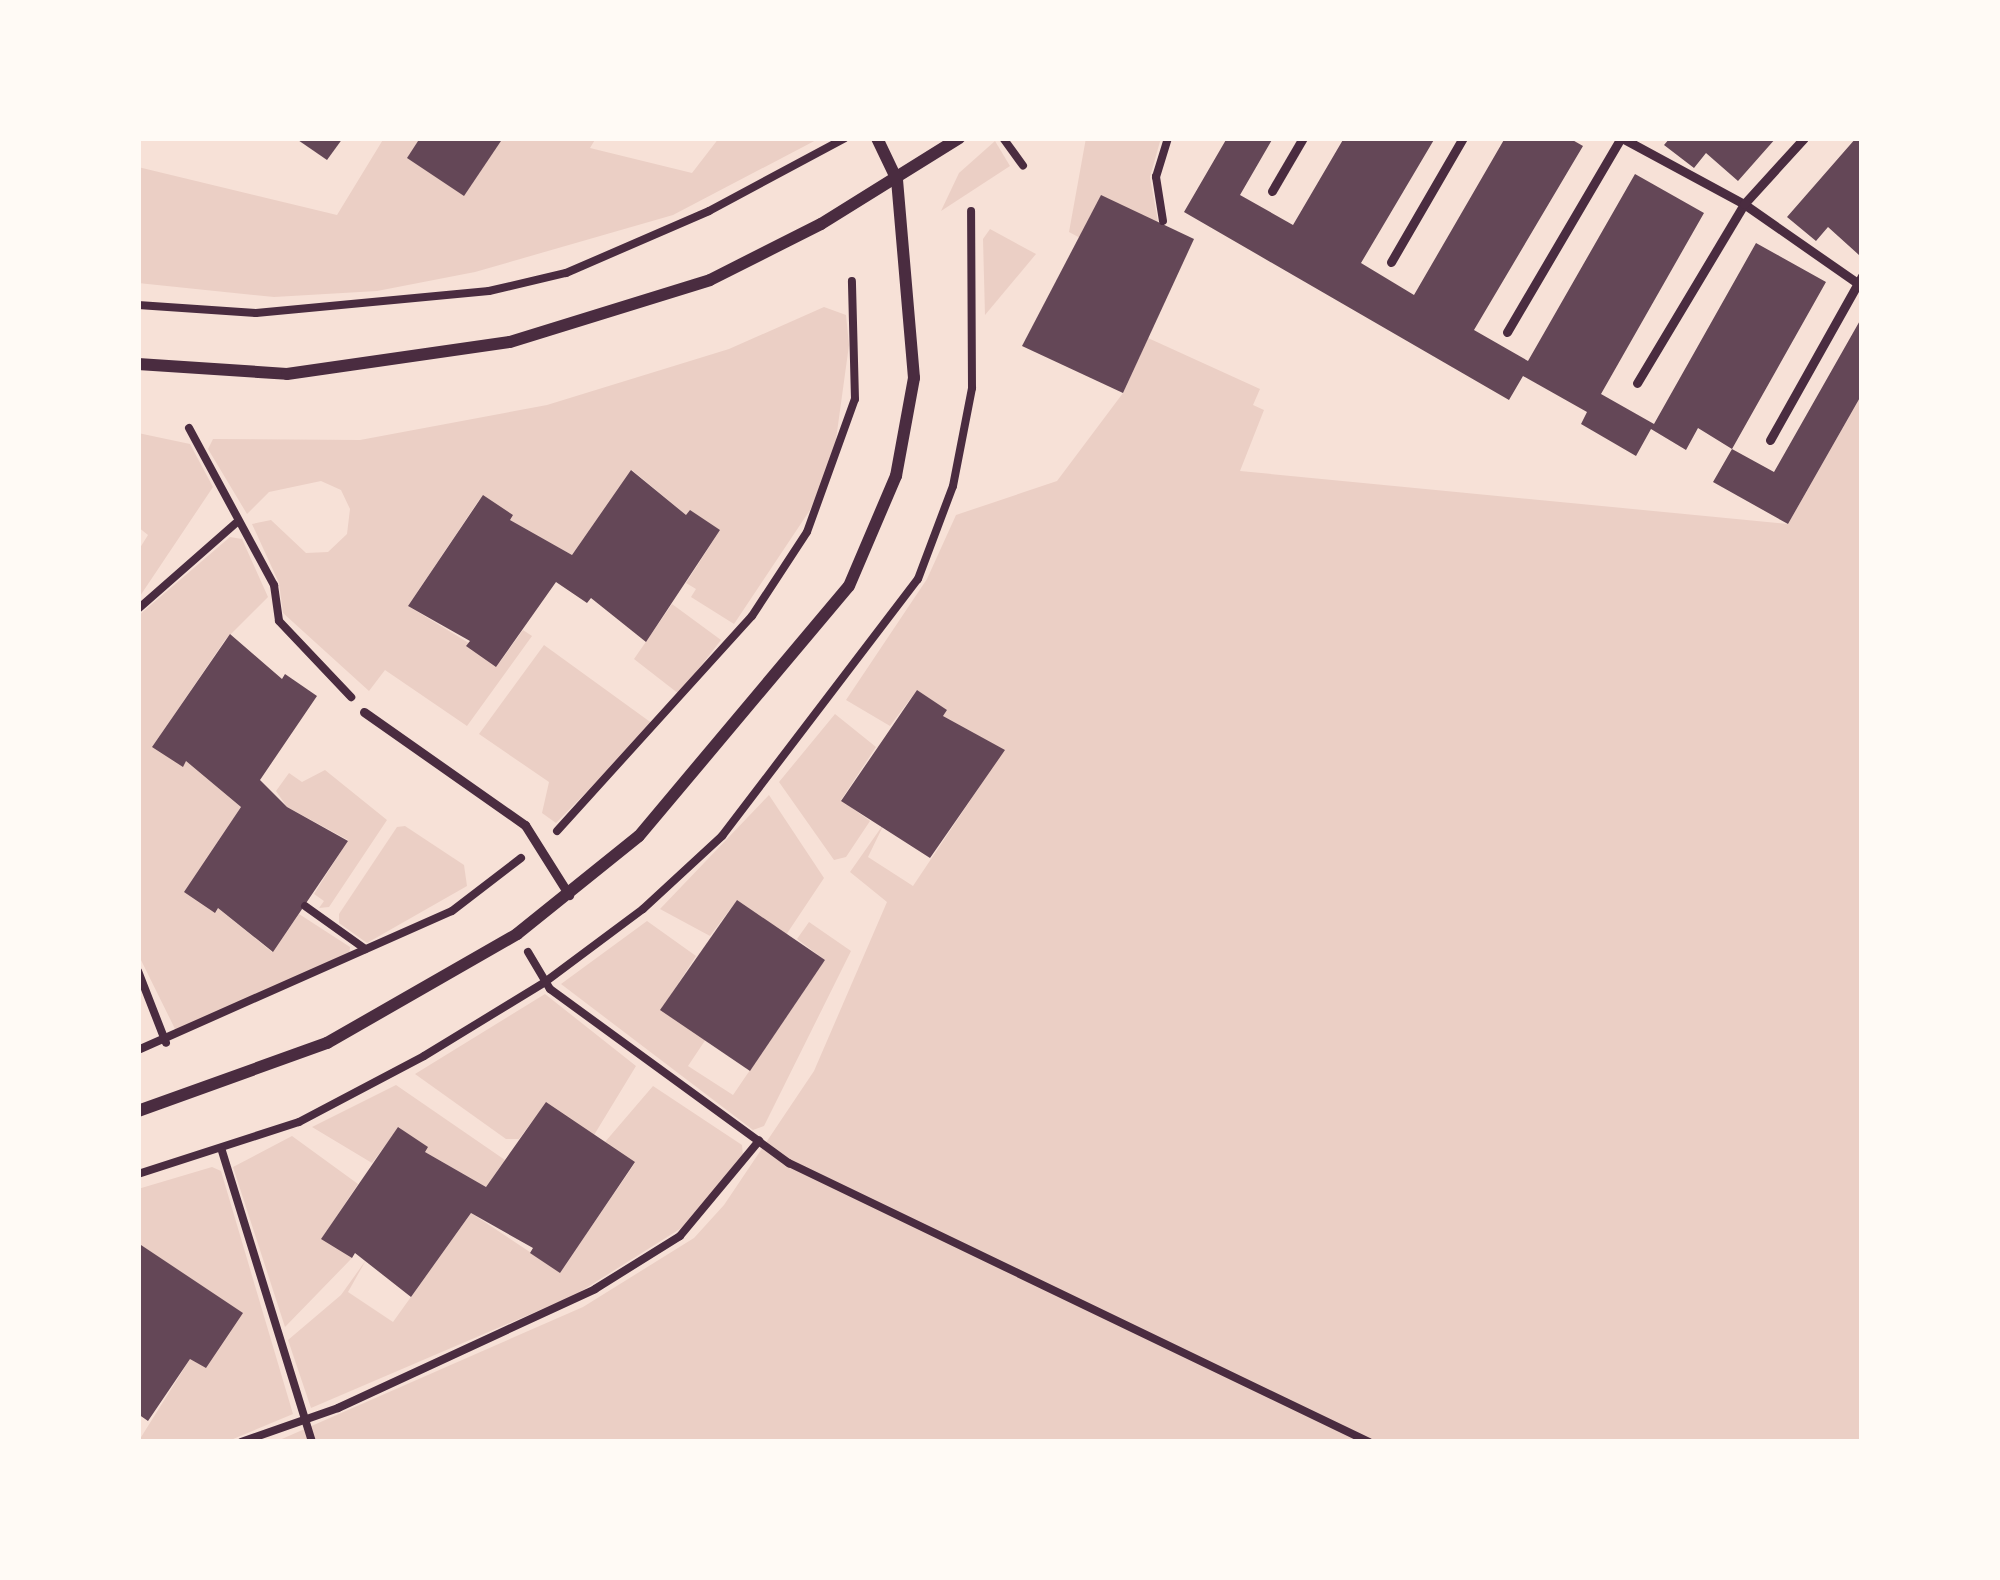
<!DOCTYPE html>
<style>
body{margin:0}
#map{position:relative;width:2000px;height:1580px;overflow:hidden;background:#f7e1d7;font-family:"Crimson Pro",serif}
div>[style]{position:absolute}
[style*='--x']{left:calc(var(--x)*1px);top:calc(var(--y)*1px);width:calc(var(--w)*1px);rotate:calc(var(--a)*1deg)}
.green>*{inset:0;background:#ebcfc5}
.building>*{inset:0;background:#644757}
.path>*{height:8px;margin:-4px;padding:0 4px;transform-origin:4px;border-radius:4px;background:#4a2c40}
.service>*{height:9px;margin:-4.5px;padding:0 4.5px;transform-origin:4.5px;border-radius:4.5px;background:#4a2c40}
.minor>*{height:12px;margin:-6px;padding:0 6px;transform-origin:6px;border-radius:6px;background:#4a2c40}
span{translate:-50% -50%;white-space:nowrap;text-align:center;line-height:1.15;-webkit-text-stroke:12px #fffaf5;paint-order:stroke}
.frame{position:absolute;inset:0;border:141px solid #fffaf5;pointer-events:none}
</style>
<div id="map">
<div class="green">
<i style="clip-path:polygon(384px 138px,596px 138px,590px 148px,692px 173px,719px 138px,820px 138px,673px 215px,475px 272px,377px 291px,274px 297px,138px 283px,138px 167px,337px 215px)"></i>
<i style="clip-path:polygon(1086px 138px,1161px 138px,1150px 177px,1158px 222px,1082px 239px,1069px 232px)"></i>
<i style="clip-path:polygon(995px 141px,1010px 166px,941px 211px,959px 173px)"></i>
<i style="clip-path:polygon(990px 229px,1036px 254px,985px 315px,983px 239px)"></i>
<i style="clip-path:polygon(824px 307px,846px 315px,849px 345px,834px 454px,810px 510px,734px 624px,691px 597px,696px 589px,686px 583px,720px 530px,686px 515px,632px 470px,572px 555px,510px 520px,484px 496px,479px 500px,408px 606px,500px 662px,523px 630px,532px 636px,467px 726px,385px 670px,369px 691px,283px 613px,279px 583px,252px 524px,271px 520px,306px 553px,328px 552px,347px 534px,350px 509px,341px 490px,321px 481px,269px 492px,247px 514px,208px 449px,213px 439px,360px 440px,547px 405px,729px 349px)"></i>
<i style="clip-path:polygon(1148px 338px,1260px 389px,1253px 405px,1264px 410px,1240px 471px,1788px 524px,1862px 394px,1862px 1442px,275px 1442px,583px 1307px,694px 1238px,724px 1205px,814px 1071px,887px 902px,850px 872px,885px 822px,868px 857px,913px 886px,1004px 750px,943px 716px,947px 710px,917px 690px,890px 726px,846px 700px,927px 579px,956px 515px,1057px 481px,1123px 393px)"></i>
<i style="clip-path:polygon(138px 433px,190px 444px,213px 487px,138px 599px,138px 551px,148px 535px,138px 527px)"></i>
<i style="clip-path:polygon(230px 537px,242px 539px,268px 597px,225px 640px,153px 746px,186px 761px,241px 807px,185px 892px,218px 908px,272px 952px,299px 914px,350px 947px,349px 958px,178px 1035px,138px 954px,138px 616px)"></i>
<i style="clip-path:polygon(672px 604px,721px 640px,679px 694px,634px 659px)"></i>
<i style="clip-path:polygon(544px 645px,653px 724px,556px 823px,542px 813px,549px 782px,479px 734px)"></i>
<i style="clip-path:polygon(835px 714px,876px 747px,841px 800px,870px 821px,846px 857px,834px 860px,779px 782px)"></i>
<i style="clip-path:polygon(325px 770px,387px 820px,329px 907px,319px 908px,324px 901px,314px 894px,348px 840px,287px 807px,276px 791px,289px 773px,302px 782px)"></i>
<i style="clip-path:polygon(769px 795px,824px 878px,784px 938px,737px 900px,710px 936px,660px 909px)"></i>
<i style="clip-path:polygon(405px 826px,464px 865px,467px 886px,367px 943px,339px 923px,339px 914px,397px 827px)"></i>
<i style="clip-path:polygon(647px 921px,696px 956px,661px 1010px,708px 1036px,688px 1066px,733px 1095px,825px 960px,797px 939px,809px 922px,851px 951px,764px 1126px,753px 1130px,561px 984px)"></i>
<i style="clip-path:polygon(545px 994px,636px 1066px,591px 1140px,546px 1103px,519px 1139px,506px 1139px,415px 1074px)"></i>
<i style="clip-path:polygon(396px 1085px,505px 1160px,486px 1187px,425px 1152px,399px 1127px,372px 1163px,312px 1127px)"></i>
<i style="clip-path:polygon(653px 1086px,742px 1145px,743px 1156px,683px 1227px,575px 1295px,311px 1408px,288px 1340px,341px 1295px,366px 1260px,348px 1292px,393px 1322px,471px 1213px,560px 1272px,635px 1163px,605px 1142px)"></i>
<i style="clip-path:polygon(292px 1136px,358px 1184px,322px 1238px,352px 1258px,285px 1327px,233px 1167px)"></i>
<i style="clip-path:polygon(212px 1167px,221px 1171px,293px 1414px,226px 1442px,138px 1442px,190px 1359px,242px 1314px,138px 1243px,138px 1189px)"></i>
</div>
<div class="building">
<i style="clip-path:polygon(295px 138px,343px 138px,327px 160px)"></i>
<i style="clip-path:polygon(420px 138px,503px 138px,464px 196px,407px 158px)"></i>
<i style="clip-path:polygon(1227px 138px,1273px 138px,1240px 195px,1293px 225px,1344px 138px,1435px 138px,1361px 263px,1414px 295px,1505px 138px,1569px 138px,1583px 146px,1474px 330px,1528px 361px,1635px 174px,1704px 213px,1601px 394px,1654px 424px,1756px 243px,1826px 282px,1732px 449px,1698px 428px,1686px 450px,1651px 429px,1636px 456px,1581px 424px,1587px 412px,1523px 376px,1509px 400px,1184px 212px)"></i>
<i style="clip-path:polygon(1670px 138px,1776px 138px,1738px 181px,1706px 153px,1694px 168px,1664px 145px)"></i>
<i style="clip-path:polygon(1856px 138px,1862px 138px,1859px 255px,1828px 227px,1816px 241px,1787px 217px)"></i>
<i style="clip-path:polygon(1101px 195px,1194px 239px,1123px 393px,1022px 346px)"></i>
<i style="clip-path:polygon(1862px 317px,1862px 394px,1788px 524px,1713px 482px,1732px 449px,1774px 472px)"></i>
<i style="clip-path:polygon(631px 470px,686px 515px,690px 510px,720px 530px,646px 642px,591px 598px,587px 603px,556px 582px,496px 667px,466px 646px,470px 641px,408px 606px,483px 495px,513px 515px,510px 520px,572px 555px)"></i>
<i style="clip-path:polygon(230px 634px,282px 679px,285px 674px,317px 696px,260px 780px,287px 807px,348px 841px,273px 952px,218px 908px,215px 913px,184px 892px,241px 807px,186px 761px,183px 767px,152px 747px)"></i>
<i style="clip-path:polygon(917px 690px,947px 710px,943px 716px,1005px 750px,930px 858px,841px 801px)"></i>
<i style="clip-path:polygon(737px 900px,825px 960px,750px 1071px,660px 1010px)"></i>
<i style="clip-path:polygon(546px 1102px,635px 1162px,560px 1273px,530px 1253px,533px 1248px,471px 1213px,411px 1297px,355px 1253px,352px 1258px,321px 1239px,398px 1127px,428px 1147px,425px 1152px,486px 1187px)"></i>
<i style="clip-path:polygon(138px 1243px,243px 1313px,206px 1368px,190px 1359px,148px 1421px,138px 1414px)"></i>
</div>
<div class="path">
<i style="--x:1003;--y:138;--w:34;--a:54"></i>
<i style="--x:1163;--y:221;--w:45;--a:-99"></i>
<i style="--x:1156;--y:177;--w:41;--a:-72.9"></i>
<i style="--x:138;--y:305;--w:118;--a:3.9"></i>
<i style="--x:256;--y:313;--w:234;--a:-5.4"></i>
<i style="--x:489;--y:291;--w:79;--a:-13.2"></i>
<i style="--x:566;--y:273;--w:156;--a:-23.4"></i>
<i style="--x:709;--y:211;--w:154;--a:-28.2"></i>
<i style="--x:189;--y:428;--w:179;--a:61.6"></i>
<i style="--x:274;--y:585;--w:36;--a:82"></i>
<i style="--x:279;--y:621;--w:105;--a:46.5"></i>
<i style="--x:138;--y:609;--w:130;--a:-41.3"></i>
<i style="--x:557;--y:831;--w:290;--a:-47.8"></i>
<i style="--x:752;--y:616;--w:100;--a:-56.8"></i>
<i style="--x:807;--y:532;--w:141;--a:-70.2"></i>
<i style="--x:855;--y:399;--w:118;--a:-91.5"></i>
<i style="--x:305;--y:906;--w:74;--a:35.6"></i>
<i style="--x:528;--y:952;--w:43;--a:59.3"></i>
<i style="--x:550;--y:989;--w:296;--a:36.1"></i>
<i style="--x:789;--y:1163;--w:644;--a:25.69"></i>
<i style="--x:138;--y:971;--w:77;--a:68.7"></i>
<i style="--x:138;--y:1050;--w:343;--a:-23.9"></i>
<i style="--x:452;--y:911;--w:87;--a:-37.5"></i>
<i style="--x:222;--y:1151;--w:305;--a:72.8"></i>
<i style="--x:138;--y:1174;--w:169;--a:-17.9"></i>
<i style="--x:299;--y:1122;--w:141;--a:-27.8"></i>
<i style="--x:424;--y:1056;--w:142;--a:-31.4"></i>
<i style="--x:545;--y:982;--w:122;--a:-36.7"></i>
<i style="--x:643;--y:909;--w:108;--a:-42.7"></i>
<i style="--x:722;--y:836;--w:323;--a:-52.7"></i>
<i style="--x:918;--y:579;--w:99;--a:-69.4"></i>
<i style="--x:953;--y:486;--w:100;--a:-79"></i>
<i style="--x:972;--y:388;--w:177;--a:-90.3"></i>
<i style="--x:241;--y:1442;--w:103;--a:-19.3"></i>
<i style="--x:338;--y:1408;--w:283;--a:-24.8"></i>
<i style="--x:595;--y:1289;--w:100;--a:-31.9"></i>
<i style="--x:680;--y:1236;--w:124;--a:-50.3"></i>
</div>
<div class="service">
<i style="--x:1622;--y:138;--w:139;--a:28.4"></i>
<i style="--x:1744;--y:204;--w:136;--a:34.9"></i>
<i style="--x:1272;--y:191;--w:61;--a:-59.7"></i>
<i style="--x:1391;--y:262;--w:143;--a:-59.9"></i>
<i style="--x:1507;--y:332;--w:225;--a:-59.6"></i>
<i style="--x:1637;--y:383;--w:209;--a:-59.1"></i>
<i style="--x:1744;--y:204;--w:89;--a:-47.7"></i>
<i style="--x:1770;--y:440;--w:188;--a:-60.7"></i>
<i style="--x:364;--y:712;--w:197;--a:35.1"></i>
<i style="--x:525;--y:825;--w:83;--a:57.8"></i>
</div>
<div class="minor">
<i style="--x:138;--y:364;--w:149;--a:3.8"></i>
<i style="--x:287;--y:374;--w:225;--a:-8.2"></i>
<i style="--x:510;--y:342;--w:209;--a:-17.2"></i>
<i style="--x:710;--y:280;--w:124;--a:-26.8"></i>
<i style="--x:821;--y:224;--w:163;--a:-31.9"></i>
<i style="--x:138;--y:1111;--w:201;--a:-19.8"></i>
<i style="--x:327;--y:1043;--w:219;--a:-29.8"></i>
<i style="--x:517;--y:934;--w:156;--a:-38.8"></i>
<i style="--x:639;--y:836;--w:326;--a:-50"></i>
<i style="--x:849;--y:586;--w:120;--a:-66.9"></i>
<i style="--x:896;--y:476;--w:100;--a:-79.6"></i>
<i style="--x:914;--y:378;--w:199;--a:-94.9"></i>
<i style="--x:897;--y:180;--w:47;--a:-115.5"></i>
</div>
<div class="frame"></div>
</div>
